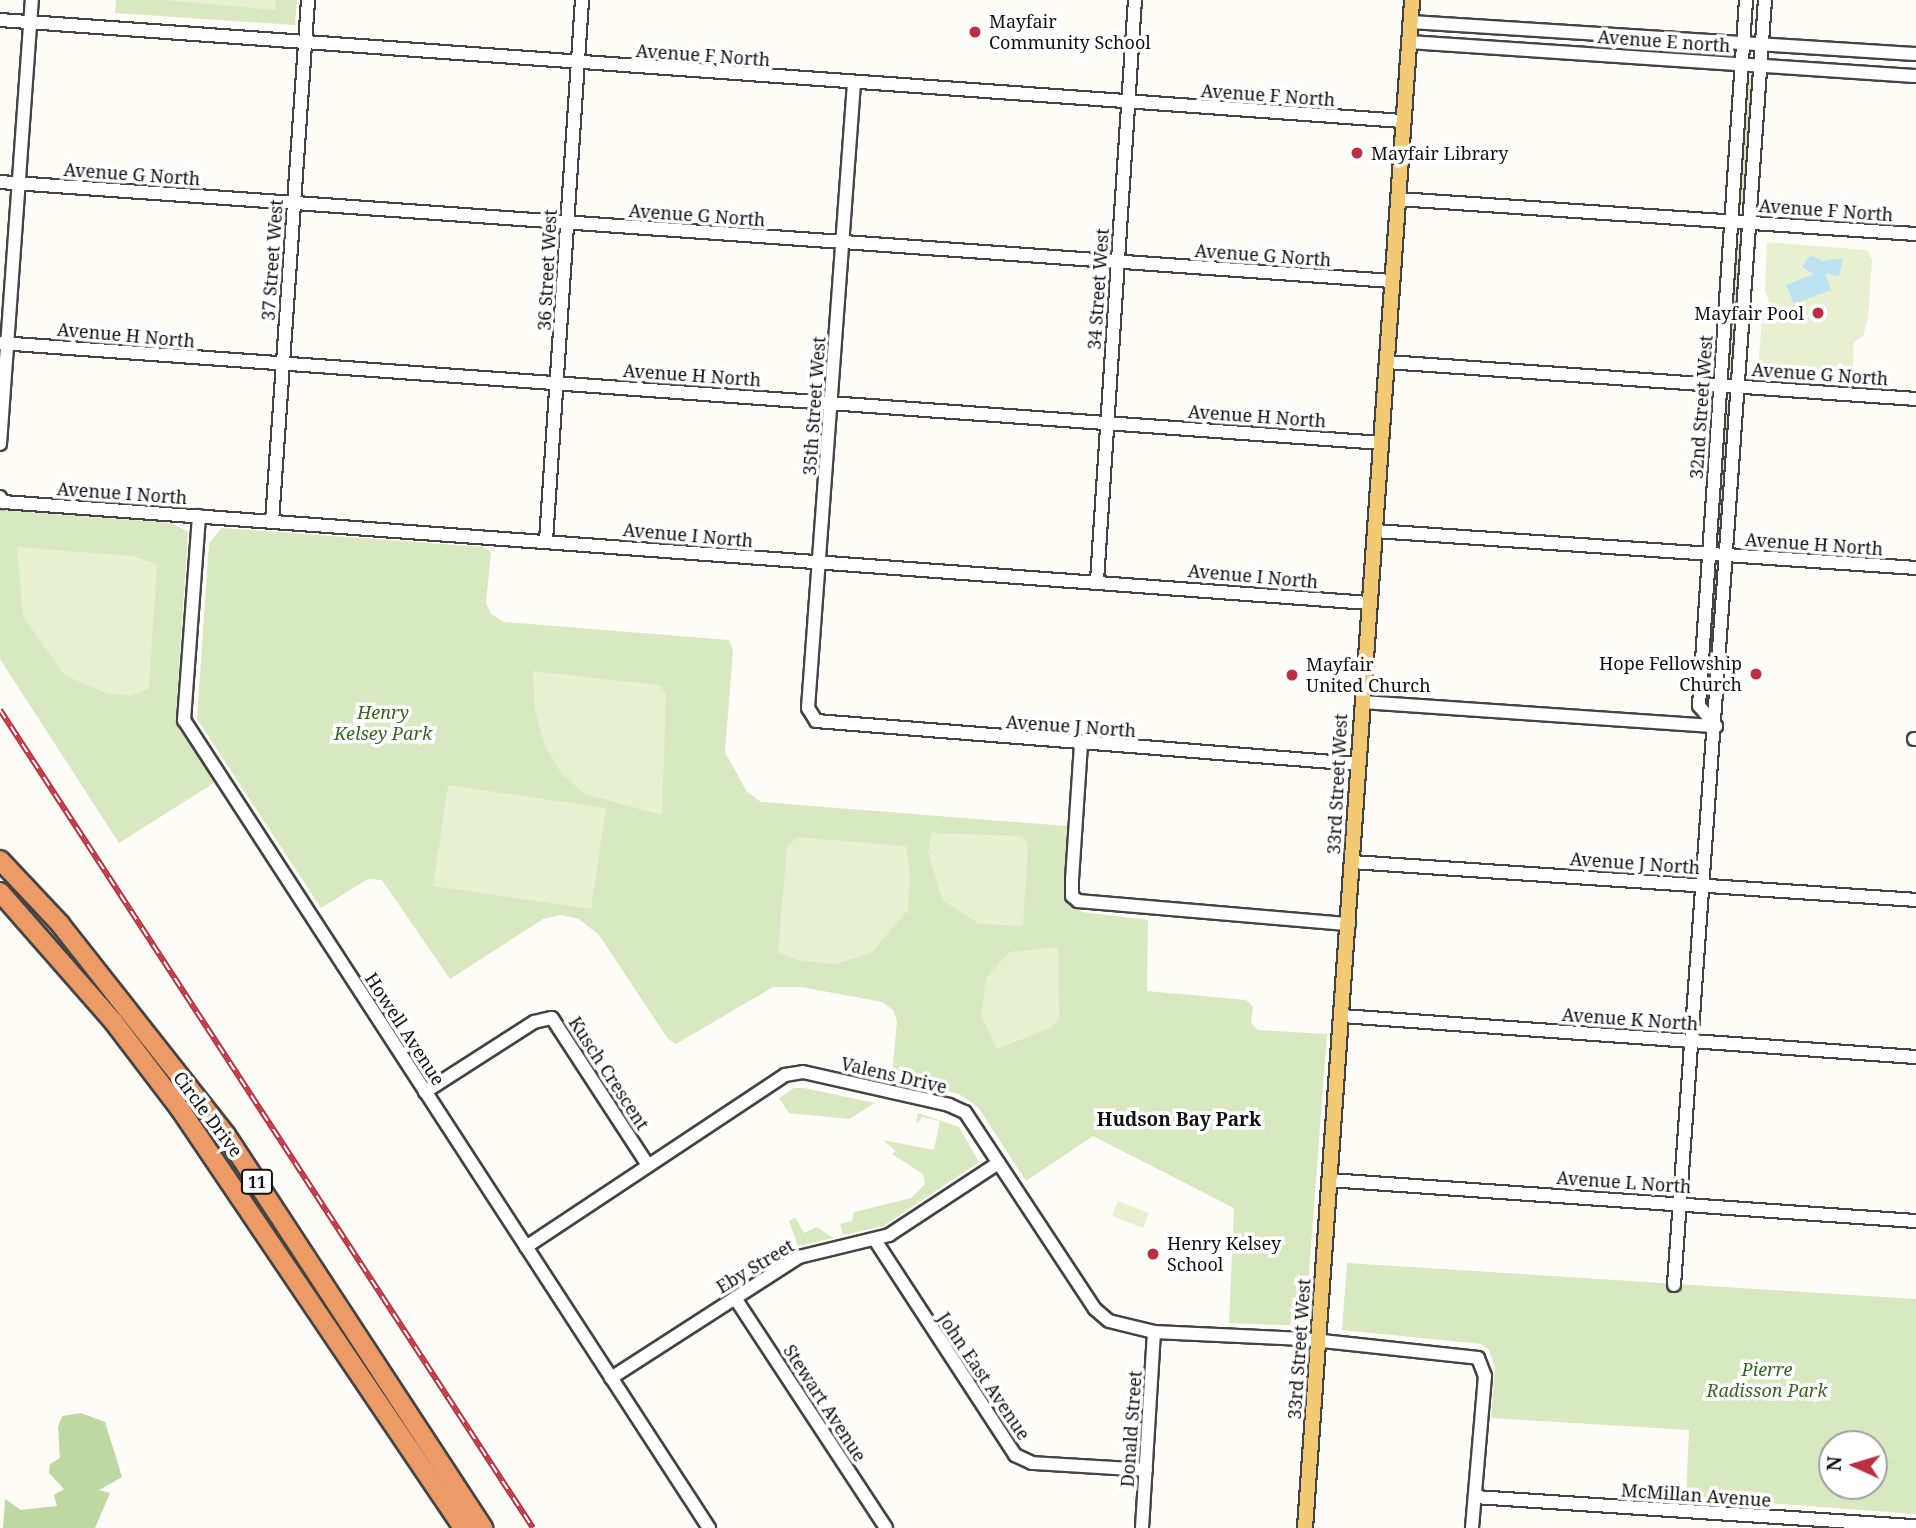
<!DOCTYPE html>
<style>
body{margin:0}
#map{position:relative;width:1916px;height:1528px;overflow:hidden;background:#fefcf6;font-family:"Noto Serif",serif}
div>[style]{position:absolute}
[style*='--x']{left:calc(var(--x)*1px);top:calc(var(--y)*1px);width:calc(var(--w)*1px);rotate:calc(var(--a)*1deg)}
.green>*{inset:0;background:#d8e8c0}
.forest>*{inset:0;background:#bdd8a0}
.pitch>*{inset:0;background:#e7f0d1}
.water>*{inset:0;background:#bde3f3}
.roads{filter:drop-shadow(2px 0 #444) drop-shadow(-2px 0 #444) drop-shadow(0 2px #444) drop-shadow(0 -2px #444)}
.minor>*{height:12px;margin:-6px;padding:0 6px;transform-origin:6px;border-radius:6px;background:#fff}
.major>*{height:14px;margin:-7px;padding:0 7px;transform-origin:7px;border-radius:7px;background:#f1ca73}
.highway>*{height:18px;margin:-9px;padding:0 9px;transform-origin:9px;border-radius:9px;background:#ec9a66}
.rail>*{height:6px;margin-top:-3px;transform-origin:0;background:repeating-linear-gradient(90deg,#fff 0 10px,#bb2f3f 0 20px);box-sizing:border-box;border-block:2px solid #bb2f3f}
.dots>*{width:19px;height:19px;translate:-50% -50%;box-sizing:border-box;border:4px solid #fff;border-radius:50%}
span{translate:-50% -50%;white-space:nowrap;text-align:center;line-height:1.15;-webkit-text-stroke:7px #fff;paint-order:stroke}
.shield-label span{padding:2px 5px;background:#fff;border:2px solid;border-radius:5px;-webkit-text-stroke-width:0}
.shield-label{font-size:16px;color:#111;font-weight:700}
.poi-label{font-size:18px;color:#111}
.left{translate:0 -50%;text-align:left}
.right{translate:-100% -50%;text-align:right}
.street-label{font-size:18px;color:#111}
.park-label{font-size:18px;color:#366723;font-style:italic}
.neighbourhood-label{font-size:19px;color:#111;font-weight:700}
.north{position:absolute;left:1818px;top:1430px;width:70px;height:70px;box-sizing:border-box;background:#fff;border:2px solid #a0a0a0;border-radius:50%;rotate:274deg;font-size:19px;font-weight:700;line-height:28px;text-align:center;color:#111}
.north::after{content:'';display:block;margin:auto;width:24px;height:32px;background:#bb2f3f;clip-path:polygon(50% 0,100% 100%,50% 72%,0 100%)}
</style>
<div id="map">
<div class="green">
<i style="clip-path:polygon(116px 0,297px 0,295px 25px,115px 13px)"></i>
<i style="clip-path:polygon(1757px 78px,1747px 204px,1739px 203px,1746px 79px)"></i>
<i style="clip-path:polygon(1745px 240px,1736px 370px,1727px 369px,1735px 241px)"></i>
<i style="clip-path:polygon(1733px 402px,1724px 535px,1717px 535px,1724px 404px)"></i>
<i style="clip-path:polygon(0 510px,172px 523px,188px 532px,176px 712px,182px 730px,217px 781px,119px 843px,0 659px)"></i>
<i style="clip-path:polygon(222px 528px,484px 547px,491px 552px,486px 603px,491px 614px,504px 622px,729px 640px,733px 651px,725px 752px,747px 792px,761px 802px,1067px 826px,1065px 895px,1071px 906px,1082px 912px,1148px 920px,1147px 991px,1246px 1000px,1253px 1007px,1251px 1023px,1258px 1030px,1327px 1034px,1305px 1326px,1229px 1323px,1234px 1208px,1093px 1136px,1026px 1181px,978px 1107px,959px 1094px,892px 1076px,897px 1021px,893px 1010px,882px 1002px,801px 987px,773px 987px,676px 1044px,668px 1039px,599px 935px,579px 919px,561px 915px,543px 919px,450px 979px,382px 880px,368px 879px,321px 908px,197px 719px,209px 543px)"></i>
<i style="clip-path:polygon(1722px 575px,1713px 707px,1704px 707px,1712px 576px)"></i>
<i style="clip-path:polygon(794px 1088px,804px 1088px,875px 1103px,849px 1119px,789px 1113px,779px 1098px)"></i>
<i style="clip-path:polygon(918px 1113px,959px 1127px,979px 1162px,883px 1226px,843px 1235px,840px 1224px,852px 1221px,854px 1212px,911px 1198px,925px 1184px,923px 1174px,892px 1154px,896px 1151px,883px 1140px,934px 1150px,940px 1121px,922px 1117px,916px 1125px)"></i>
<i style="clip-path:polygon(795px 1217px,804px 1233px,817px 1227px,833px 1238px,798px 1246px,789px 1221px)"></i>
<i style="clip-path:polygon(evenodd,1347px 1263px,1916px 1299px,1916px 1514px,1686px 1497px,1689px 1430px,1491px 1418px,1495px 1368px,1489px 1350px,1481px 1344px,1342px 1330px,1347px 1263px,1832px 1444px,1874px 1444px,1874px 1486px,1832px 1486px,1832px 1444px)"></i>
</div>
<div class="forest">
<i style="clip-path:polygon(81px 1413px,105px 1422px,122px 1477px,99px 1490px,110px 1493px,95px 1528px,3px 1528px,5px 1499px,21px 1510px,57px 1506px,54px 1495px,64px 1489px,49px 1473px,50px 1464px,60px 1458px,58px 1427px,62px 1416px)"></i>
</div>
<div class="pitch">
<i style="clip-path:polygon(159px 0,276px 0,275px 10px)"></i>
<i style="clip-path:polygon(1767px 242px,1867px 250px,1872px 260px,1868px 319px,1863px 336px,1854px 342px,1852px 380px,1758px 373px,1762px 315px,1772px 310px,1765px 291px)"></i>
<i style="clip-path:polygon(17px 547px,133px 556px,157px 564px,149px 689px,130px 696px,108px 694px,64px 675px,23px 616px)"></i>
<i style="clip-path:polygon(533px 671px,659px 685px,666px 694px,662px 815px,585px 794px,562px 775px,545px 746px,535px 711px)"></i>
<i style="clip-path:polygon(448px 785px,606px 808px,591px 909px,433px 886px)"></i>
<i style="clip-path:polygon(932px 833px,1021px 836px,1028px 844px,1023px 926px,979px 924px,942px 900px,928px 852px)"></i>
<i style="clip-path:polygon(798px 837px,906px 846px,910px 874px,908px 910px,871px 953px,836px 964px,801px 961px,778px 953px,787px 846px)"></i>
<i style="clip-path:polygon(1058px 947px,1059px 1020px,1052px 1027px,997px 1049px,981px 1016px,986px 978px,1009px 952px)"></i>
<i style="clip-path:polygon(1118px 1201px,1149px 1213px,1143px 1228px,1112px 1216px)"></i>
</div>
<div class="water">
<i style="clip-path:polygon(1810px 255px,1823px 261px,1843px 258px,1839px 276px,1825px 273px,1831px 290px,1794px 304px,1786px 285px,1814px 274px,1802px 267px)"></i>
</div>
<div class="roads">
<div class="minor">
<i style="--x:0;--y:20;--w:1407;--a:4.12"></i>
<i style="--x:1411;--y:22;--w:506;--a:3.63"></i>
<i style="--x:1409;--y:42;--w:508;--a:3.84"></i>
<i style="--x:854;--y:83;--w:627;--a:94.21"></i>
<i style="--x:808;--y:708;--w:15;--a:58"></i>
<i style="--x:816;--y:721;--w:544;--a:4.54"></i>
<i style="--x:0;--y:182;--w:1396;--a:4.07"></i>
<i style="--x:1398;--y:199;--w:519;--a:3.87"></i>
<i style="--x:0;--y:343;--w:1385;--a:4.14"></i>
<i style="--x:1387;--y:362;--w:530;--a:4"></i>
<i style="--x:0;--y:444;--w:445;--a:-85.9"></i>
<i style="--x:0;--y:497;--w:6;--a:59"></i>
<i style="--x:3;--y:502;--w:1371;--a:4.23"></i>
<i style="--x:199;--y:516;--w:205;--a:94.2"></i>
<i style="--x:184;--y:720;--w:964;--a:56.99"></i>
<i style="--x:272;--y:522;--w:523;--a:-86.05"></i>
<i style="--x:1375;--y:531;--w:542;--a:3.91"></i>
<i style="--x:546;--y:541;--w:542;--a:-86.19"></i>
<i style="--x:1097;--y:581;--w:582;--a:-86.26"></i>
<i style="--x:1362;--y:702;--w:355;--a:3.9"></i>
<i style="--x:1716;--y:726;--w:26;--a:-130"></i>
<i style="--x:1699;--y:706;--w:708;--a:-86.19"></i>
<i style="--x:1914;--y:739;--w:2;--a:0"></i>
<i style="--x:1081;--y:744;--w:137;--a:93.8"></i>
<i style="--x:1072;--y:881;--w:15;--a:90"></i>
<i style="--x:1072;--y:896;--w:8;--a:40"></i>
<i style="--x:1078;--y:901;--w:272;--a:4.9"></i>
<i style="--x:1352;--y:862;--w:565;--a:3.85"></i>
<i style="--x:1342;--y:1016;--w:575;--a:4.09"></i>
<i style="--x:425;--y:1092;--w:130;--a:-32.7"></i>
<i style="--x:534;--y:1022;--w:18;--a:-13"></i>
<i style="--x:552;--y:1018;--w:176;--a:56.9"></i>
<i style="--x:1329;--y:1180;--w:588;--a:4"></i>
<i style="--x:875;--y:1240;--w:257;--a:56.9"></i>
<i style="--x:1015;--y:1455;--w:19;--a:25"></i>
<i style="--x:1032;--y:1463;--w:114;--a:3.5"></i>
<i style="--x:526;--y:1247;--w:311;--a:-33.6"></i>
<i style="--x:785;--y:1075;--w:18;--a:-9"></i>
<i style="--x:803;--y:1072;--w:150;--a:12.7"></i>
<i style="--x:949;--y:1105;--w:17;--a:24"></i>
<i style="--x:965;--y:1112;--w:236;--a:56.6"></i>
<i style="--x:1095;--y:1309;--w:18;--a:41"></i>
<i style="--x:1109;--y:1321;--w:46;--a:13.7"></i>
<i style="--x:1154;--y:1332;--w:150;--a:2.7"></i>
<i style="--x:1304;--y:1339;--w:175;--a:6.2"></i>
<i style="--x:1478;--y:1358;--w:19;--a:69"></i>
<i style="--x:1485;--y:1376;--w:153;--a:94.9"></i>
<i style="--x:1674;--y:1285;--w:1288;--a:-85.95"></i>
<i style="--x:735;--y:1298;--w:275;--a:56.7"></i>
<i style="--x:611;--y:1378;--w:224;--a:-32.8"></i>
<i style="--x:799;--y:1257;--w:93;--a:-13.7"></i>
<i style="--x:889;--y:1235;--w:131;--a:-33.4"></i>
<i style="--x:1475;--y:1497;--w:442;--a:3.8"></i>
<i style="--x:1142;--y:1528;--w:196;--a:-86.5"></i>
</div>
<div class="major">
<i style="--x:1305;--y:1528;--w:1532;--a:-85.99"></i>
</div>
<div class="highway">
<i style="--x:0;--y:860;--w:88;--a:46.8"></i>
<i style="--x:60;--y:924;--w:268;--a:51.8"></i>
<i style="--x:226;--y:1135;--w:470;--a:56.8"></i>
<i style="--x:0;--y:892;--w:171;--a:48.8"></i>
<i style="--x:113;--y:1021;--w:111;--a:52.7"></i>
<i style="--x:180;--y:1109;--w:506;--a:55.96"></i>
</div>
</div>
<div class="rail">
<i style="--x:0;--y:710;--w:976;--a:56.91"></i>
</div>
<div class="dots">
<i style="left:975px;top:32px;background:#bb2f3f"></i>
<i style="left:1357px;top:153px;background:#bb2f3f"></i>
<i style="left:1818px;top:313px;background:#bb2f3f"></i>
<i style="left:1756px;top:674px;background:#bb2f3f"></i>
<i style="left:1292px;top:675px;background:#bb2f3f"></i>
<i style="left:1153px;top:1254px;background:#bb2f3f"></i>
</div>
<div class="shield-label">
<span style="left:257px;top:1182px">11</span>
</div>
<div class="poi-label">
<span class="left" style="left:989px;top:32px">Mayfair<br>Community School</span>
<span class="left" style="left:1371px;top:153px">Mayfair Library</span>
<span class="right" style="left:1804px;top:313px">Mayfair Pool</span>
<span class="right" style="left:1742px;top:674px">Hope Fellowship<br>Church</span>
<span class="left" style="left:1306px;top:675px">Mayfair<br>United Church</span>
<span class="left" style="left:1167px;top:1254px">Henry Kelsey<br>School</span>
</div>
<div class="street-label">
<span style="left:1664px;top:41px;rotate:4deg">Avenue E north</span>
<span style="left:703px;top:55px;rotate:4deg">Avenue F North</span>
<span style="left:1268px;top:95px;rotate:4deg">Avenue F North</span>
<span style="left:132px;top:174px;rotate:4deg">Avenue G North</span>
<span style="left:1826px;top:210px;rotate:4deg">Avenue F North</span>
<span style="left:697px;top:215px;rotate:4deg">Avenue G North</span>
<span style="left:1263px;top:255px;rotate:4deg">Avenue G North</span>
<span style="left:272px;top:260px;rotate:-86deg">37 Street West</span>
<span style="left:547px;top:270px;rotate:-87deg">36 Street West</span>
<span style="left:1098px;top:289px;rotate:-86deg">34 Street West</span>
<span style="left:126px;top:335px;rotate:5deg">Avenue H North</span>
<span style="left:1820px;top:374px;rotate:4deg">Avenue G North</span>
<span style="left:692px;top:375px;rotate:4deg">Avenue H North</span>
<span style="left:814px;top:406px;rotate:-86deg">35th Street West</span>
<span style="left:1701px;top:407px;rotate:-86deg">32nd Street West</span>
<span style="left:1257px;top:416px;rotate:4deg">Avenue H North</span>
<span style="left:122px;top:493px;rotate:4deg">Avenue I North</span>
<span style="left:688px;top:535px;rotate:5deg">Avenue I North</span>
<span style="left:1814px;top:544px;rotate:4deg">Avenue H North</span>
<span style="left:1253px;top:576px;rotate:5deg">Avenue I North</span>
<span style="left:1071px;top:726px;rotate:4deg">Avenue J North</span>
<span style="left:1337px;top:784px;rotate:-87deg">33rd Street West</span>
<span style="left:1635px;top:863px;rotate:4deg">Avenue J North</span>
<span style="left:1630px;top:1019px;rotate:4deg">Avenue K North</span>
<span style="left:405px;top:1029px;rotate:57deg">Howell Avenue</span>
<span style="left:609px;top:1073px;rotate:57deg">Kusch Crescent</span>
<span style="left:894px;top:1075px;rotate:13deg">Valens Drive</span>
<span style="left:208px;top:1114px;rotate:53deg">Circle Drive</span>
<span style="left:1624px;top:1182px;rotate:4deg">Avenue L North</span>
<span style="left:755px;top:1266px;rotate:-31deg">Eby Street</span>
<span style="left:1299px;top:1349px;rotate:-86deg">33rd Street West</span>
<span style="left:984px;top:1376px;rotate:56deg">John East Avenue</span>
<span style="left:825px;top:1403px;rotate:57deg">Stewart Avenue</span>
<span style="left:1131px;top:1429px;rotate:-86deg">Donald Street</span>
<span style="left:1696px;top:1495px;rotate:4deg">McMillan Avenue</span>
</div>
<div class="park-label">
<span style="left:383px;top:723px">Henry<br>Kelsey Park</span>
<span style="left:1767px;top:1380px">Pierre<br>Radisson Park</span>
</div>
<div class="neighbourhood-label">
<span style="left:1179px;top:1120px">Hudson Bay Park</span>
</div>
<div class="north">N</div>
</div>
